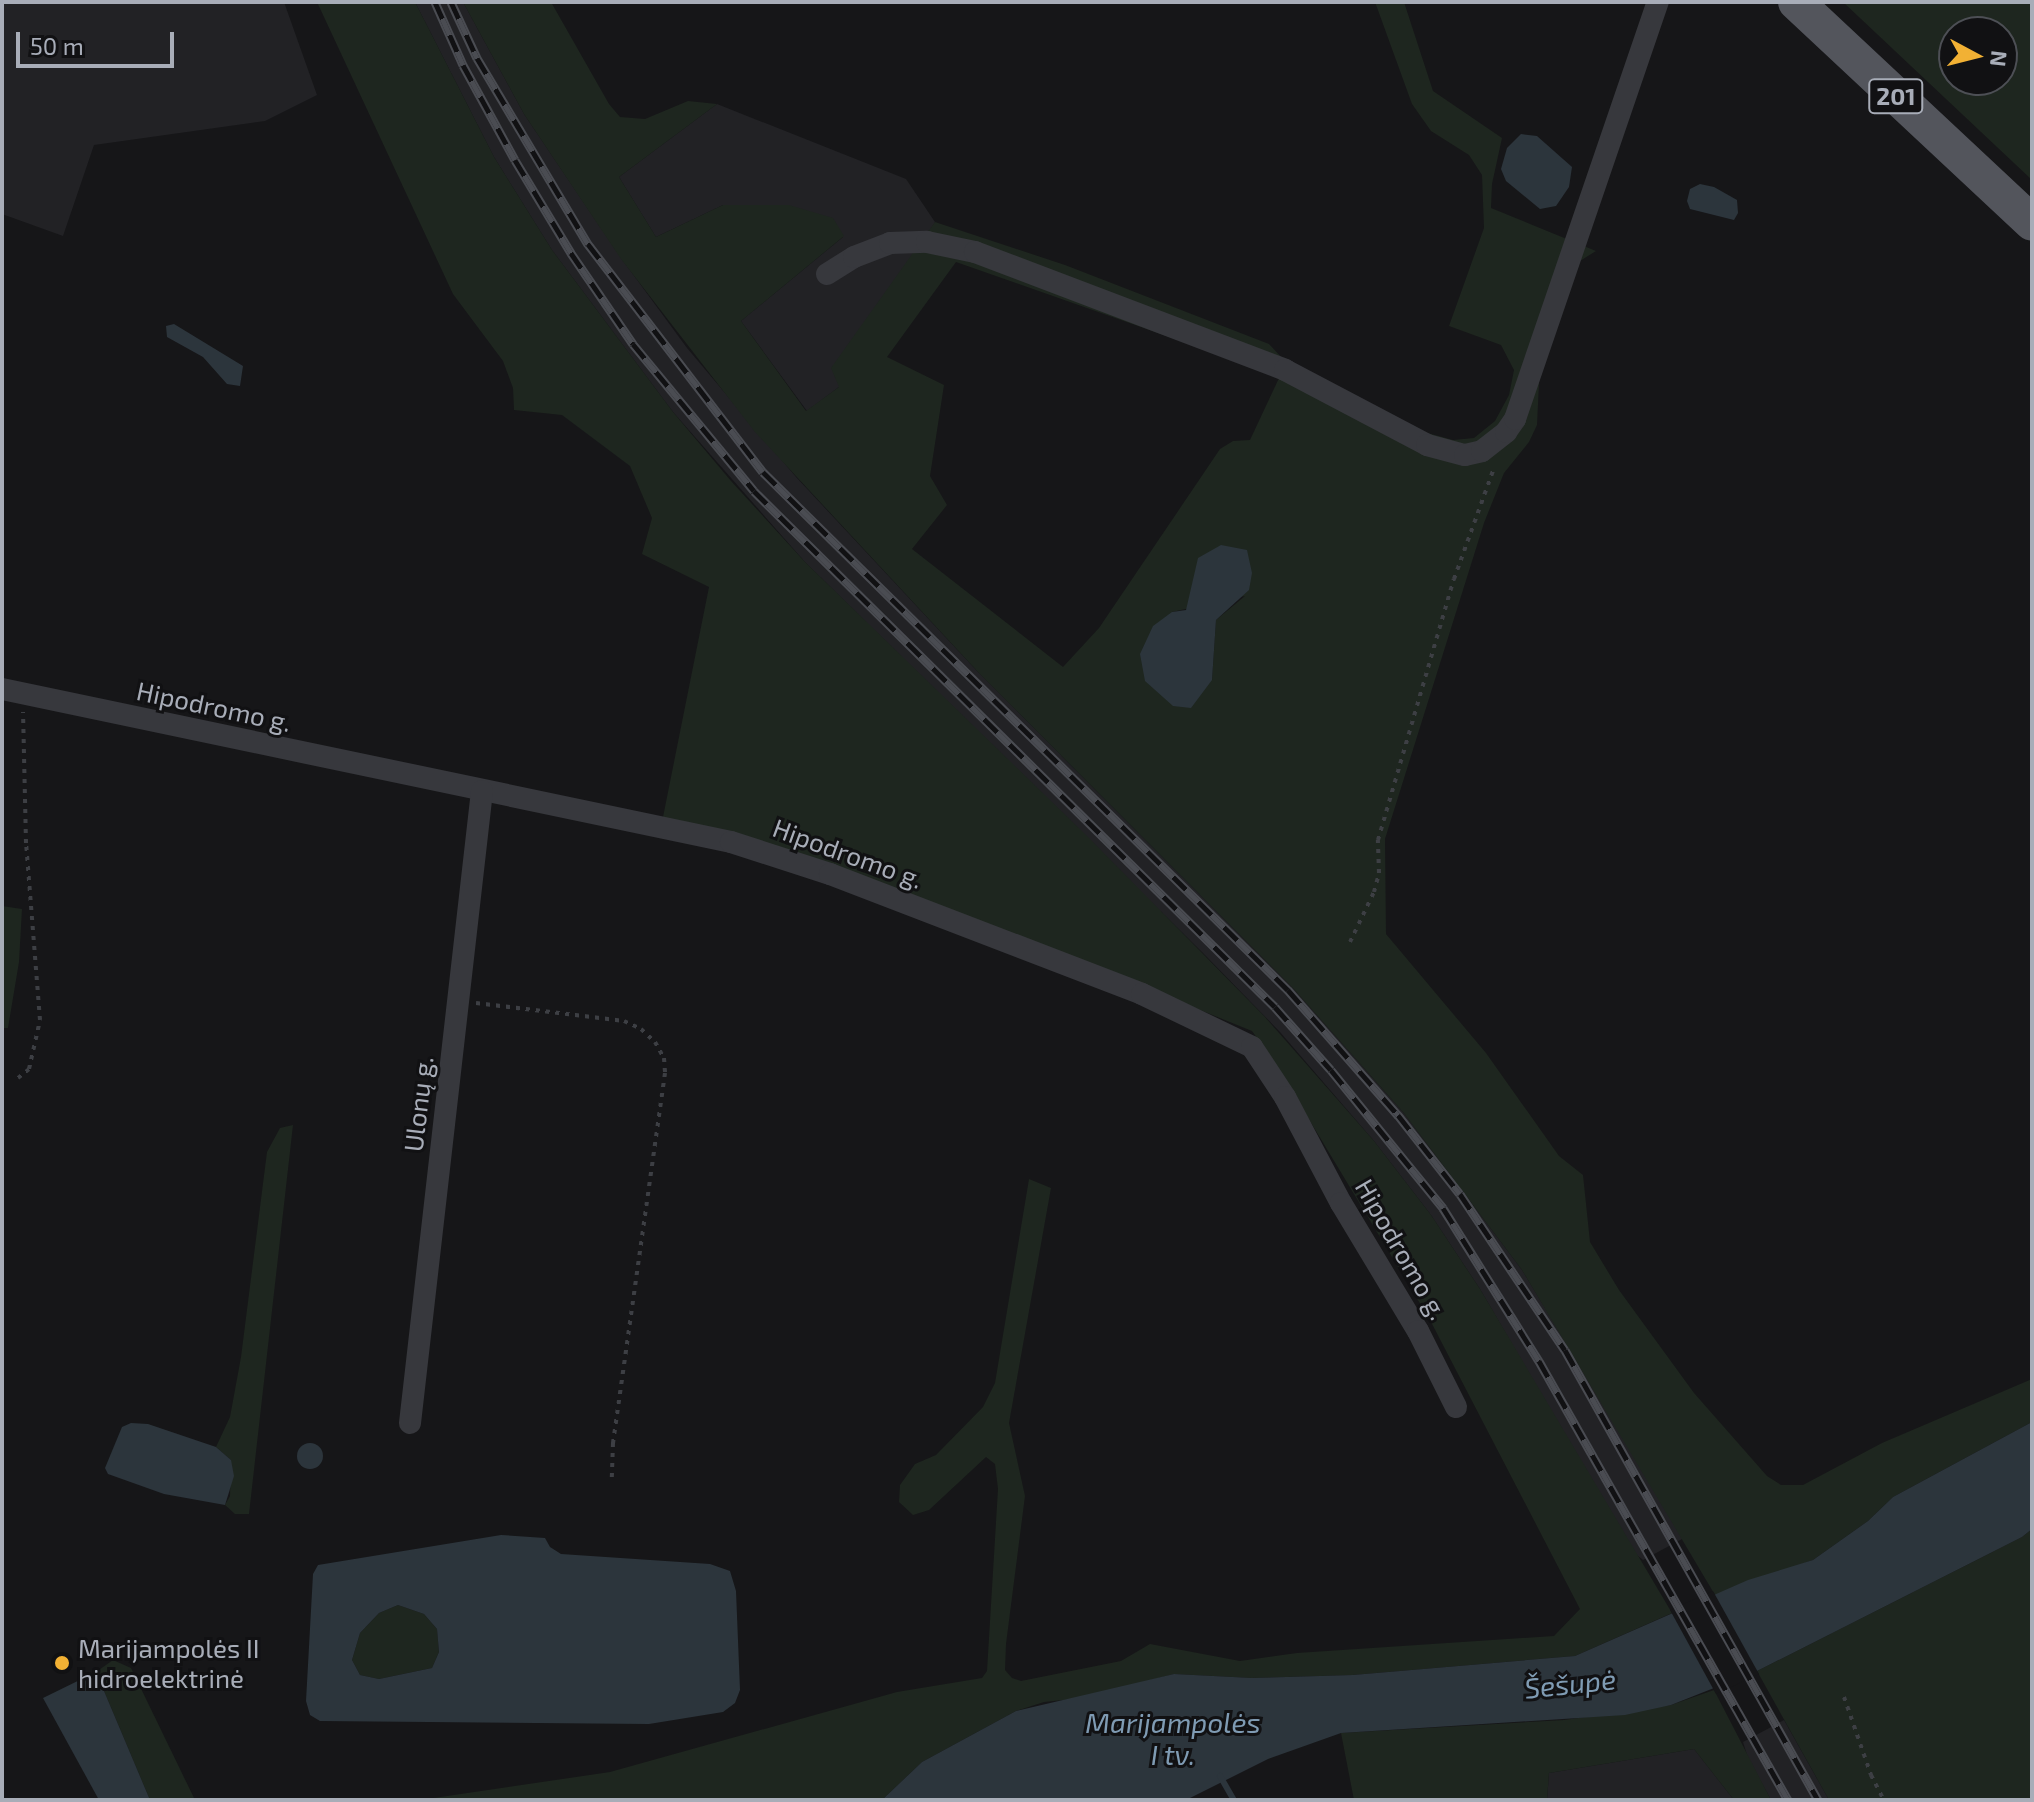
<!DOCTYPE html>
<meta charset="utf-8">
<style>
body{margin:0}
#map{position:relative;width:2034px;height:1802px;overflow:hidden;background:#161618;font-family:"Exo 2",sans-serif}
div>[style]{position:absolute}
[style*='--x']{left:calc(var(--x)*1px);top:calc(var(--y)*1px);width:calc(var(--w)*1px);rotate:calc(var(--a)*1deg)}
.built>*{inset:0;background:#222225}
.green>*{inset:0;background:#1e261f}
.water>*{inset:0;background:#2c353c}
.round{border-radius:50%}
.pier>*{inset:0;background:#161618}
.stream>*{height:6px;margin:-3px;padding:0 3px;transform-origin:3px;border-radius:3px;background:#2c353c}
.path>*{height:4px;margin-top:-2px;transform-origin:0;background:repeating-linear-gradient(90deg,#3d3f44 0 4px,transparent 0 10px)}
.street>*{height:22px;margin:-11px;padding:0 11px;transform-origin:11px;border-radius:11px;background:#37383d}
.primary>*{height:36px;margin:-18px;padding:0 18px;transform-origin:18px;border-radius:18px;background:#53555c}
.rail>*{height:9px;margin-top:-4.5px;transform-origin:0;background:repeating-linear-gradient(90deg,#111113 0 18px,#4a4c52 0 36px);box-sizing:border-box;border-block:2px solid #4a4c52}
.dots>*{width:22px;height:22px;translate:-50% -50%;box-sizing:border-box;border:4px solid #111113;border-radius:50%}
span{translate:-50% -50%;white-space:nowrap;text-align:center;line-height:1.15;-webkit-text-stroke:6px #111113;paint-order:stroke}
.shield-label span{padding:2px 6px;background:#111113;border:2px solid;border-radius:6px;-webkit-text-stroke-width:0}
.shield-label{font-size:24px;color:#a8adb8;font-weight:700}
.street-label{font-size:26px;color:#a8adb8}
.poi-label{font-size:26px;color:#a8adb8}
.left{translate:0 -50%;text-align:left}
.water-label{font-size:28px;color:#7f9bb3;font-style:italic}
.frame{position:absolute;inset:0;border:4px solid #a8adb8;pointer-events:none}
.north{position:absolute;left:1938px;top:16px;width:80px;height:80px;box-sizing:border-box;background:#111113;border:2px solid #4d4f55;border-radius:50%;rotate:97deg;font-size:22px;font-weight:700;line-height:32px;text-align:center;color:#a8adb8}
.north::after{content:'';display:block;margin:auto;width:28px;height:36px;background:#f2b134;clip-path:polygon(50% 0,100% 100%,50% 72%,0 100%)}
.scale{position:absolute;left:16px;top:32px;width:158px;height:36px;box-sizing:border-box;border:4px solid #a8adb8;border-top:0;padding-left:10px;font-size:24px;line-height:28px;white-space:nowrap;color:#a8adb8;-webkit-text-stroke:6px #111113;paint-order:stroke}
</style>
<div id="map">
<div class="built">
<i style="clip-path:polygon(2px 2px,284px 2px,317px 95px,265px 121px,94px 145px,63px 236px,2px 214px)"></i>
<i style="clip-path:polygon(415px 2px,463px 2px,524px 114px,621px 258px,687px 348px,796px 477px,979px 673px,1292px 987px,1403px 1112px,1522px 1270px,1684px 1538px,1643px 1560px,1633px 1552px,1480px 1289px,1431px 1215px,1374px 1141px,1280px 1032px,1202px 952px,805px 562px,673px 412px,552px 250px,494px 157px)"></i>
<i style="clip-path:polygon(717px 104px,906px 179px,935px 222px,839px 387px,807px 411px,741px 321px,843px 237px,723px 205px,656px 237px,619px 177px)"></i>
<i style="clip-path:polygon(1784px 1720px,1829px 1800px,1771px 1800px,1748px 1758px,1743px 1742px)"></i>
<i style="clip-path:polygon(1694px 1749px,1734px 1800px,1547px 1800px,1549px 1773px)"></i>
</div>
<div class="green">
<i style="clip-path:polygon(317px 2px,415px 2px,494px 157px,552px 250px,673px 412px,731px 481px,805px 562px,1088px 837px,1265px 1017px,1374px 1141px,1431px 1215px,1480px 1289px,1672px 1613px,1575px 1656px,1353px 1675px,1252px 1678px,1174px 1674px,1083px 1698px,1044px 1702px,1016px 1711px,922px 1762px,882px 1800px,420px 1800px,610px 1772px,897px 1692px,982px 1678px,987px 1671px,998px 1489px,995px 1464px,986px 1457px,929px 1510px,913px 1515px,899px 1502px,900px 1485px,915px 1464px,936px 1455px,983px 1407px,995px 1383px,1029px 1179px,1051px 1188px,1009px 1423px,1025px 1496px,1006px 1644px,1005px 1670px,1012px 1678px,1021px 1681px,1121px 1661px,1150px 1644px,1240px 1661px,1297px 1653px,1554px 1636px,1580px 1609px,1430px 1320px,1275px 1063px,1252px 1031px,1062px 954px,662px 822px,709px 587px,642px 554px,652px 518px,630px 466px,562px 415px,514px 410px,513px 388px,503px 361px,453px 294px)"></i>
<i style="clip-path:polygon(evenodd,463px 2px,551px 2px,609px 104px,620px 117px,645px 119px,688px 101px,717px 104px,619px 177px,656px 237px,723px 205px,789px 205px,833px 218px,844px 236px,741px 321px,806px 411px,839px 387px,831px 368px,935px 222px,1065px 265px,1269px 344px,1283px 359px,1424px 432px,1453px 440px,1474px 438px,1495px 421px,1509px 395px,1514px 370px,1501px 345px,1449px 326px,1484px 228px,1482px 175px,1469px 155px,1431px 131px,1412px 104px,1375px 2px,1404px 2px,1433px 91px,1502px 138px,1492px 184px,1491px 208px,1596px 251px,1580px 261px,1540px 363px,1537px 425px,1529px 442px,1504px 473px,1484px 523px,1385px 839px,1386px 934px,1486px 1053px,1559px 1156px,1583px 1175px,1590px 1242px,1619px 1290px,1694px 1393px,1767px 1476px,1781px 1485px,1803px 1485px,1882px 1443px,2032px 1379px,2032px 1422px,1893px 1497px,1868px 1521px,1813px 1560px,1715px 1595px,1522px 1270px,1403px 1112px,1292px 987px,979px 673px,755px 432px,621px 259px,524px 114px,463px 2px,956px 262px,1280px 376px,1250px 440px,1233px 441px,1220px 449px,1099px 628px,1063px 667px,912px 549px,947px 505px,930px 476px,944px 385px,887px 357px,956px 262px,463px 2px,1245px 596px,1216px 620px,1212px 680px,1172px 612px,1245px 596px)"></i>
<i style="clip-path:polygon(evenodd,1843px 2px,2032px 2px,2032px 180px,1843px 2px,1954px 32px,2002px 32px,2002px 80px,1954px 80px,1954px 32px)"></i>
<i style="clip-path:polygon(2px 906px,22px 909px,19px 962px,8px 1028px,2px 1028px)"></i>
<i style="clip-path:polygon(293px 1125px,249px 1514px,235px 1514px,225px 1505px,230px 1496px,231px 1460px,216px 1447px,230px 1417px,241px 1357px,267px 1152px,280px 1128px)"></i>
<i style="clip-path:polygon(2032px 1529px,2032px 1800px,1829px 1800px,1757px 1671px,2022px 1537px)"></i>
<i style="clip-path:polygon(398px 1605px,424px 1614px,437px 1629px,439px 1652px,432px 1668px,379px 1679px,360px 1675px,352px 1660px,360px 1633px,379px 1613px)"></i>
<i style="clip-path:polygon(113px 1660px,131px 1668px,195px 1800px,150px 1800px,96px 1672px)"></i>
<i style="clip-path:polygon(1714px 1690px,1771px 1800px,1734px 1800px,1694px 1749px,1549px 1773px,1547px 1800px,1354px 1800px,1341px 1733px,1564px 1720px,1671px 1705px)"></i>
</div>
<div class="water">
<i style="clip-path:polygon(1521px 134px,1537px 136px,1572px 167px,1569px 187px,1556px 206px,1540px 209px,1506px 181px,1501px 169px,1507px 148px)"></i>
<i style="clip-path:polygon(1700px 184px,1714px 187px,1737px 200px,1738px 213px,1734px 220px,1690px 209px,1687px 201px,1690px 189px)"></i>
<i style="clip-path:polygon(174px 324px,243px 366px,240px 386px,227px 384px,203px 357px,167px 337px,166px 326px)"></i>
<i style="clip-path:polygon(1221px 545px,1247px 550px,1252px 573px,1249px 590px,1216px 620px,1212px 680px,1191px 708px,1173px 706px,1145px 681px,1140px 654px,1153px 626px,1172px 612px,1186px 610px,1198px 558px)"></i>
<i style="clip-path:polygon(2032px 1422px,2032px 1529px,2022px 1537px,1757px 1671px,1671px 1705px,1625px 1715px,1341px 1733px,1268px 1759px,1186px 1800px,882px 1800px,922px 1762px,1016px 1711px,1174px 1674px,1252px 1678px,1353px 1675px,1575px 1656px,1748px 1580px,1813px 1560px,1868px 1521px,1893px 1497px)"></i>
<i style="clip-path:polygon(131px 1423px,148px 1424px,216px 1447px,231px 1460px,234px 1476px,225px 1505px,164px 1494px,108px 1474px,105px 1468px,122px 1427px)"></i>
<i class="round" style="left:297px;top:1443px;width:26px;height:26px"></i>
<i style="clip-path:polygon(evenodd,501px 1535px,545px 1538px,550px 1547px,561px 1554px,710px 1564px,730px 1571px,736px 1591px,740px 1690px,735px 1703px,723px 1712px,649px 1724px,320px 1721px,310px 1715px,306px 1701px,313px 1574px,318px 1565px,501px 1535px,398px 1605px,424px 1614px,437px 1629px,439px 1652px,432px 1668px,379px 1679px,360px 1675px,352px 1660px,360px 1633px,379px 1613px,398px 1605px)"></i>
<i style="clip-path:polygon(96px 1672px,150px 1800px,99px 1800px,43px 1698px)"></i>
</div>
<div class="pier">
<i style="clip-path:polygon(1713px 1591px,1759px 1674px,1716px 1694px,1670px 1610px)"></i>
</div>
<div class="stream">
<i style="--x:1220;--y:1776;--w:28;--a:60"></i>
</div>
<div class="path">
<i style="--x:1350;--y:942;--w:55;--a:-64.4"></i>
<i style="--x:1374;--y:892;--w:20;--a:-75"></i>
<i style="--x:1379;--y:873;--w:33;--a:-92"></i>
<i style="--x:1378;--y:840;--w:272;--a:-73.8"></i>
<i style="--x:1454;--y:579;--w:118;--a:-70.2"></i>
<i style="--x:476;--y:1003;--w:149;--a:6.9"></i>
<i style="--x:624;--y:1021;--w:19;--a:25"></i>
<i style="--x:641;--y:1029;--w:19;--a:43"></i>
<i style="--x:655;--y:1042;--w:18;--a:61"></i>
<i style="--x:664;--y:1058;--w:15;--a:86"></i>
<i style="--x:665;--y:1073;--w:374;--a:98"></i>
<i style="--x:613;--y:1443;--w:36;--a:92"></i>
<i style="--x:18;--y:1078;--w:14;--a:-39"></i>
<i style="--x:29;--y:1069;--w:50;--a:-77.3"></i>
<i style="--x:40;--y:1020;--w:178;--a:-94.5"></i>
<i style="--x:26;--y:843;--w:131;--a:-91.3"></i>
<i style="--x:1844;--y:1697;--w:83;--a:70.9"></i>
<i style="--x:1871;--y:1775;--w:28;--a:63"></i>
</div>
<div class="street">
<i style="--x:827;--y:274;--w:32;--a:-32"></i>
<i style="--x:854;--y:257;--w:39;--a:-21"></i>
<i style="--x:890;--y:243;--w:37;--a:-2"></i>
<i style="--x:927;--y:242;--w:49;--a:11.8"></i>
<i style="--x:975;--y:252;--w:332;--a:20.8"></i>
<i style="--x:1285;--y:370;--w:161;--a:27.8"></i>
<i style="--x:1427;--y:445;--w:39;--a:15"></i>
<i style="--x:1465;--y:455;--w:17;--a:-13"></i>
<i style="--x:1482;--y:451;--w:31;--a:-38"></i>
<i style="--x:1506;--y:432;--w:16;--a:-55"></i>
<i style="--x:1515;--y:419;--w:441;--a:-71.1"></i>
<i style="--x:2;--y:689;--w:745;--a:11.85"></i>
<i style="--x:731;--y:842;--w:104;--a:17.9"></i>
<i style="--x:830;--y:874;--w:334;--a:21"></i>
<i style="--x:1142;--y:994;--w:122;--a:25.7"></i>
<i style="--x:1252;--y:1047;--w:60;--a:56.6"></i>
<i style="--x:1285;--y:1097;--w:120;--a:62.2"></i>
<i style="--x:1341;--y:1203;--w:149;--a:59"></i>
<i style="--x:1418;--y:1331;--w:85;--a:63.4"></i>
<i style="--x:410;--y:1423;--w:636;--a:-83.5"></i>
</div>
<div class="primary">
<i style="--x:1796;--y:2;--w:323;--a:43.1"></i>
</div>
<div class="rail">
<i style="--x:435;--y:2;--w:69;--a:66"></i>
<i style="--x:463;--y:65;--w:108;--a:61.3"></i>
<i style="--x:515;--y:160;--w:109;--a:58.9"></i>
<i style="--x:571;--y:253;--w:110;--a:55.7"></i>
<i style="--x:633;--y:344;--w:190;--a:50.5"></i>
<i style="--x:754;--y:491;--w:733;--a:44.72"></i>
<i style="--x:1275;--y:1007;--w:84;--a:48.4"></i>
<i style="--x:1331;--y:1070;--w:178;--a:50.9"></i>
<i style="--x:1443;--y:1208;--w:181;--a:57.9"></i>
<i style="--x:1539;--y:1361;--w:505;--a:60.44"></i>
<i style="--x:451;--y:2;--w:62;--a:65.1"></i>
<i style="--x:477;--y:58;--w:217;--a:59.2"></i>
<i style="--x:588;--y:244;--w:287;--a:52.5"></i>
<i style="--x:763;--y:472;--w:738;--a:44.62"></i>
<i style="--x:1288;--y:990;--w:167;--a:48.7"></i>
<i style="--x:1398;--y:1115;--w:100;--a:51.9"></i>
<i style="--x:1460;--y:1194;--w:188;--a:56.1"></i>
<i style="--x:1565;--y:1350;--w:516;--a:60.65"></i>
</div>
<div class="dots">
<i style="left:62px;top:1663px;background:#f2b134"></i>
</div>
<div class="shield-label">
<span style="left:1896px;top:96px">201</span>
</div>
<div class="street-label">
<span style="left:214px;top:706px;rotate:12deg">Hipodromo g.</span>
<span style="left:848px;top:853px;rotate:20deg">Hipodromo g.</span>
<span style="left:418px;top:1104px;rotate:-83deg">Ulonų g.</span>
<span style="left:1402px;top:1249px;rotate:60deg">Hipodromo g.</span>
</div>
<div class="poi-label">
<span class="left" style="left:78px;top:1663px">Marijampolės II<br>hidroelektrinė</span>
</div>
<div class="water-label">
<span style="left:1570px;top:1683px;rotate:-6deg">Šešupė</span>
<span style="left:1173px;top:1738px">Marijampolės<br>I tv.</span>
</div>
<div class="frame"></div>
<div class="north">N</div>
<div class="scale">50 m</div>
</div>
